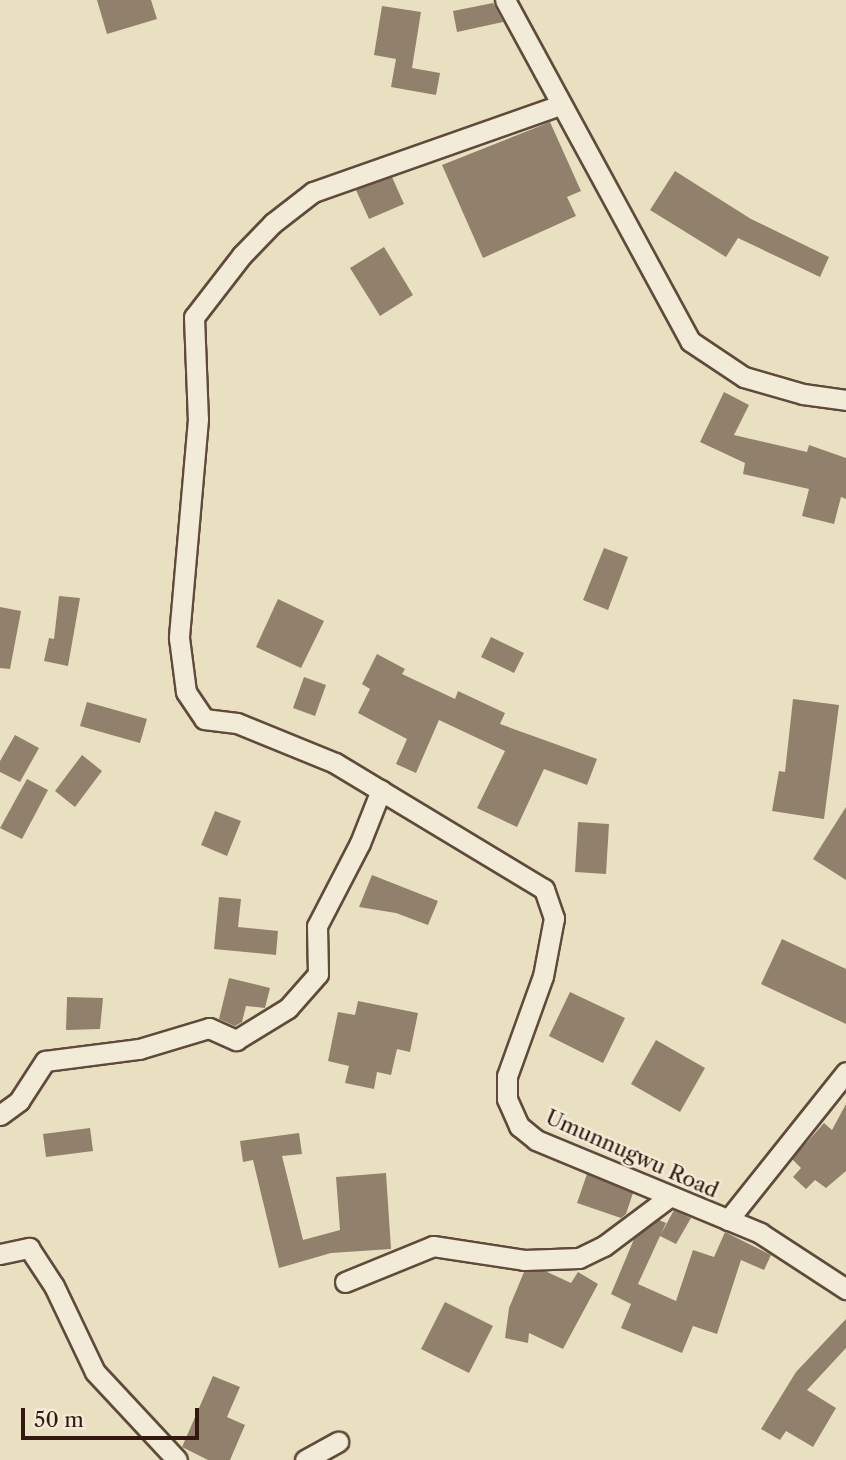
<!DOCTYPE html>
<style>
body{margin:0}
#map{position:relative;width:846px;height:1460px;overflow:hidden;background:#e9e0c2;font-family:"Libre Caslon Text",serif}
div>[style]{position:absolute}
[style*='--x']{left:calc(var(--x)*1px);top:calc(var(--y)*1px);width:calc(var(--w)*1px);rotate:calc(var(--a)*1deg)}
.building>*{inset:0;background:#91806c}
.roads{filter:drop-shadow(2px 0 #604a3b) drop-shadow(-2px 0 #604a3b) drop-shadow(0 2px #604a3b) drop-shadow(0 -2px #604a3b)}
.minor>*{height:19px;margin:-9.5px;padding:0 9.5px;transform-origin:9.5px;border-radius:9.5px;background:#f1ebd7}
span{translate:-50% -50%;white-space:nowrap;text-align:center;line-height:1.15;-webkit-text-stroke:5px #f1ebd7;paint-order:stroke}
.street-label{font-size:21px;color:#32180e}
.scale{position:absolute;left:21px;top:1408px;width:178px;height:32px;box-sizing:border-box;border:4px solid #32180e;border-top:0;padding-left:9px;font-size:21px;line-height:24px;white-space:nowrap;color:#32180e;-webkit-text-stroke:5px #f1ebd7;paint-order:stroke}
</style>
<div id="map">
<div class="building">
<i style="clip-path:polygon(97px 0,151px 0,157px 19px,107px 34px)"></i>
<i style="clip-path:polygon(493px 3px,503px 22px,457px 32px,453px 11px)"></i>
<i style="clip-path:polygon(382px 6px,421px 12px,412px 68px,440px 73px,436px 95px,391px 87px,396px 59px,374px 55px)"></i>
<i style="clip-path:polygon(550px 122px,581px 191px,567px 197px,576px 216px,483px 258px,442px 165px)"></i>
<i style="clip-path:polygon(675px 171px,751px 219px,829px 257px,820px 277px,738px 238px,726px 257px,650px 210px)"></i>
<i style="clip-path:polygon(392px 177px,404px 204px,369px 219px,356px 190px)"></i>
<i style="clip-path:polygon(384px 247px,413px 295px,380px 316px,350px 268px)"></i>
<i style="clip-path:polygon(724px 392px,749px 405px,734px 435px,807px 452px,809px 445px,846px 458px,846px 499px,841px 497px,834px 524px,802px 516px,809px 489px,743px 474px,745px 463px,700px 442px)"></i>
<i style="clip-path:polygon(604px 548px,628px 557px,608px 610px,583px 600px)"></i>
<i style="clip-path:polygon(59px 596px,80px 598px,68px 666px,44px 661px,49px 638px,54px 639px)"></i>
<i style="clip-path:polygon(278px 599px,324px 621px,301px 668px,256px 647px)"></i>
<i style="clip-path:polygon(0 607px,21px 611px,10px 669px,0 668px)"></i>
<i style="clip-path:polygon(491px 637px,524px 653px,514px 673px,481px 657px)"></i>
<i style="clip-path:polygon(377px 654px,405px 669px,402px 674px,455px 699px,458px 691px,505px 713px,500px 724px,597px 759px,587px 785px,544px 769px,517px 827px,477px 808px,505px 751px,439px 720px,416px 773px,396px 764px,407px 739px,358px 713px,370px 689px,362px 684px)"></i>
<i style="clip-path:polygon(304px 677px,326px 685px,315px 716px,293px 708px)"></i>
<i style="clip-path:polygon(793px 699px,839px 705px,824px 819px,772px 811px,779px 771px,785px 772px)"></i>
<i style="clip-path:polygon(87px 702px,147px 719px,140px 743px,80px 726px)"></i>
<i style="clip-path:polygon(15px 735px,39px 748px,20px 782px,0 772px,0 761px)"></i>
<i style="clip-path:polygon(82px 755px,102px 771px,75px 807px,55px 791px)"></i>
<i style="clip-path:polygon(27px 779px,48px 790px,22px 839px,0 828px)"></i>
<i style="clip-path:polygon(846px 807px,846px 880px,813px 859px)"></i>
<i style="clip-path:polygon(215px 811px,241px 821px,227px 856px,201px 845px)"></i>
<i style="clip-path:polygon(578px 822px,609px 824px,606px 874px,575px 872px)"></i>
<i style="clip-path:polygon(372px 875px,438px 901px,428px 925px,396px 913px,359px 907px)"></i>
<i style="clip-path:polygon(219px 897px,241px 899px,238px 927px,278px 931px,276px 955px,214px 949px)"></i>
<i style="clip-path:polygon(782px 939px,846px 969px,846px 1024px,761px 984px)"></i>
<i style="clip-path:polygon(229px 978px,270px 988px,265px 1008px,246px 1006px,242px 1022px,235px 1026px,219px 1019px)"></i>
<i style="clip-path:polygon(570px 992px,625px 1018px,603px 1063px,549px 1036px)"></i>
<i style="clip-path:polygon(67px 997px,103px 998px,100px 1029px,66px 1030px)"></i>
<i style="clip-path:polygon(358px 1001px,418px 1013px,410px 1052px,397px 1049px,391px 1075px,377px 1072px,374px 1089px,345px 1083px,349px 1066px,328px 1061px,338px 1012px,355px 1015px)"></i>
<i style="clip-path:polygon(656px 1040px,705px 1068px,680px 1112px,631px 1084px)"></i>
<i style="clip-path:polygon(846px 1104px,846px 1171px,826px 1188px,815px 1180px,806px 1189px,793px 1177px,801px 1168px,792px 1159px,824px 1123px,832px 1130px)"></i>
<i style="clip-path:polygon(90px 1128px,93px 1151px,46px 1157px,43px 1134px)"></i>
<i style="clip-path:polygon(299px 1133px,302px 1154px,282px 1156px,303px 1240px,340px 1230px,336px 1177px,386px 1173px,391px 1249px,331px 1253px,279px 1268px,253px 1160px,243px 1162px,240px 1141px)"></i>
<i style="clip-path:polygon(587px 1174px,633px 1193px,626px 1214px,621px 1218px,577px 1203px)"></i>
<i style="clip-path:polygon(674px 1210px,691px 1218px,676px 1244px,660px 1236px,638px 1284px,676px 1301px,693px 1250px,714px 1257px,725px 1232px,771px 1255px,764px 1270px,741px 1260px,717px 1334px,693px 1326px,682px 1353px,621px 1328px,631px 1304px,611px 1294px,634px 1239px,659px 1220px,666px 1223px,661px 1234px)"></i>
<i style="clip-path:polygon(545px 1271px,571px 1283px,578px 1272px,598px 1284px,563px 1349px,529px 1333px,528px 1343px,505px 1338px,509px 1308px,524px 1272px)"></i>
<i style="clip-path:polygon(445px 1302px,493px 1326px,469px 1373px,421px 1349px)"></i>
<i style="clip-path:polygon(846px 1319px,846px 1348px,807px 1390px,836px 1408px,813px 1447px,786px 1431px,780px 1440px,761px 1429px,796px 1372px)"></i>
<i style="clip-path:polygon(213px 1376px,240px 1387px,227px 1417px,245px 1425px,230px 1460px,208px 1460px,182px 1447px)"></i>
</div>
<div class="roads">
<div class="minor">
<i style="--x:505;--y:0;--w:388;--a:61.5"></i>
<i style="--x:690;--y:341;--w:65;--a:33.7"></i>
<i style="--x:744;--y:377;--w:61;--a:16.1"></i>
<i style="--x:803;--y:394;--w:43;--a:7.9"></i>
<i style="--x:560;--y:105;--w:262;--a:160.6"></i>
<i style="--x:313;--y:192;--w:51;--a:142.2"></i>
<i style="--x:273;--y:223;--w:45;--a:134.1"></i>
<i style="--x:242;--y:255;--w:78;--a:127.7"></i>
<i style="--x:194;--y:317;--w:102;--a:87.8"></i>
<i style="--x:198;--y:419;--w:220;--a:95"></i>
<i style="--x:179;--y:638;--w:54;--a:82.6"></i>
<i style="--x:186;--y:692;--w:32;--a:56"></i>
<i style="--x:204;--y:719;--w:33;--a:7"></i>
<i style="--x:237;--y:723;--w:106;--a:22.2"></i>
<i style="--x:335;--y:763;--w:244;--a:31.1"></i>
<i style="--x:544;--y:889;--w:31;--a:71"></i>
<i style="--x:554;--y:918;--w:59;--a:100.7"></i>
<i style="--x:543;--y:976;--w:106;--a:109.8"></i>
<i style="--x:507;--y:1076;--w:23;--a:90"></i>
<i style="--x:507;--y:1099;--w:30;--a:66"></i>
<i style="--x:519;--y:1126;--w:22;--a:39"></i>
<i style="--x:536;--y:1140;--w:243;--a:22.5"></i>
<i style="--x:760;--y:1233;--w:103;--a:33.1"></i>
<i style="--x:0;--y:1115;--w:24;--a:-36"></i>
<i style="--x:19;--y:1101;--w:48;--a:-57"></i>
<i style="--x:45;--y:1061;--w:95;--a:-7.3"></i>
<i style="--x:139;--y:1049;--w:73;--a:-16.7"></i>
<i style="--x:209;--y:1028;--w:30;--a:24"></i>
<i style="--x:236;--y:1040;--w:61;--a:-31.6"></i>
<i style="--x:288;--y:1008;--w:45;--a:-48.6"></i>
<i style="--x:318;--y:974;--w:48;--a:-91.2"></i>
<i style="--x:317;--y:926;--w:93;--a:-62.6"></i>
<i style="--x:360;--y:843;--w:57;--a:-68.4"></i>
<i style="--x:728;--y:1220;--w:189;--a:-51.4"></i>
<i style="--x:0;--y:1254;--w:30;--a:-12"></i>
<i style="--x:29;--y:1248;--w:45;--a:56.7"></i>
<i style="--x:54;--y:1286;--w:95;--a:64.5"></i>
<i style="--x:95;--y:1372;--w:120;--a:47"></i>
<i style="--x:345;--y:1282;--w:95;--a:-22.2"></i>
<i style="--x:433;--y:1246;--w:92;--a:8.7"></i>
<i style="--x:524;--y:1260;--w:55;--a:-2.1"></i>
<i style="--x:579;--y:1258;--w:28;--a:-26"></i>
<i style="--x:604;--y:1246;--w:80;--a:-36.9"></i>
<i style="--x:305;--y:1460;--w:38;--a:-29"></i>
</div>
</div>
<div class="street-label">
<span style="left:632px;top:1154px;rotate:24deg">Umunnugwu Road</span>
</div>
<div class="scale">50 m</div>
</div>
